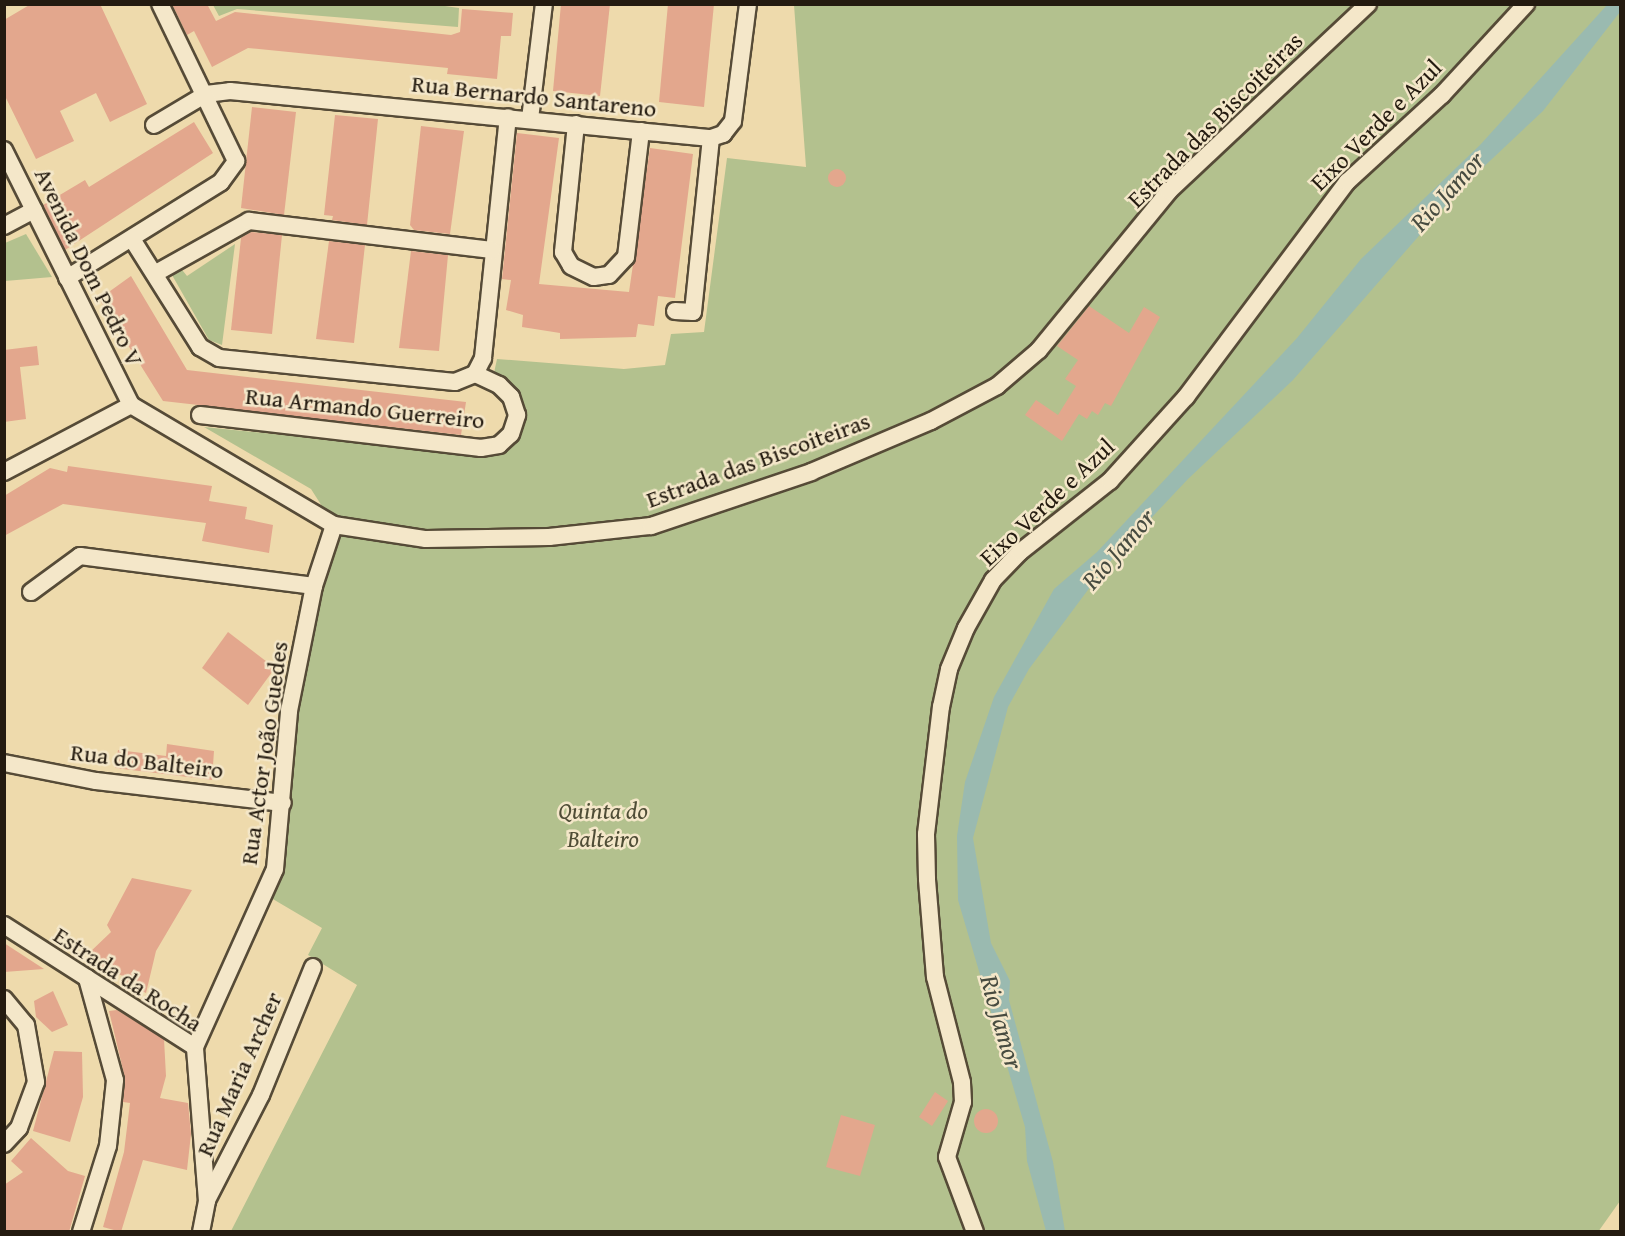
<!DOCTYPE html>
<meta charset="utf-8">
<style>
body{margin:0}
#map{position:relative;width:1625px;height:1236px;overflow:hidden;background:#eedaac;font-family:"Gentium Book Plus",serif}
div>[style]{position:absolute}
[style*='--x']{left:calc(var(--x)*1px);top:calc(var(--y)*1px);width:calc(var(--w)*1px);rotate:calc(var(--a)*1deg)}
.green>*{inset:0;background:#b3c18e}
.water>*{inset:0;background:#9abab0}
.building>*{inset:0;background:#e3a78d}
.round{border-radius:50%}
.roads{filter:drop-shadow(2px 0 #564b37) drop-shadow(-2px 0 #564b37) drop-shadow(0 2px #564b37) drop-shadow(0 -2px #564b37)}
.minor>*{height:16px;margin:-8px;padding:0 8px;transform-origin:8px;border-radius:8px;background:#f4e7c9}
span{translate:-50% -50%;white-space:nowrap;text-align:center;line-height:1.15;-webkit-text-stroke:5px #f4e7c9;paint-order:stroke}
.street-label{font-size:24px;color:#241b10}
.park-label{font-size:24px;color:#4f4d36;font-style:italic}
.water-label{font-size:26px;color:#474b40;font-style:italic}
.frame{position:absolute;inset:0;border:6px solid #241b10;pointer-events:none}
</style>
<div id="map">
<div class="green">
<i style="clip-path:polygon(431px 4px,459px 8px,458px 27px,237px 9px,219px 16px,213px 5px)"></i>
<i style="clip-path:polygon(794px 5px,1620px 5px,1620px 1201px,1598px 1232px,231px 1231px,357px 985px,308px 955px,322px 928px,266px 895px,286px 752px,334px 525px,311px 489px,204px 427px,459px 453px,496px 451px,524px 413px,517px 389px,494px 373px,497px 359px,624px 369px,665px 365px,671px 334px,704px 332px,727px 158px,806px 167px)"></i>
<i style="clip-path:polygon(26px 234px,52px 277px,5px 281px,5px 243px)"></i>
<i style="clip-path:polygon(235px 244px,222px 345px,209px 340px,172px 275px,179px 266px,187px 276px)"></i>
</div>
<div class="water">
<i style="clip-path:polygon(1607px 5px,1620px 5px,1620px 12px,1543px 111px,1459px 190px,1293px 380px,1188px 479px,1105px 567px,1029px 669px,1008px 707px,973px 838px,991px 943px,1010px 981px,1009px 1000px,1053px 1162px,1065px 1231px,1046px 1231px,1027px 1161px,1025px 1127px,958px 900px,957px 836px,965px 782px,994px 697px,1054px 589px,1097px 552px,1297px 338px,1361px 259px,1480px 145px)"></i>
</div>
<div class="building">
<i style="clip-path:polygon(31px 4px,100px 4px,147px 104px,110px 122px,96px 93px,60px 111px,74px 141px,36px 159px,4px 94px,4px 20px)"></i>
<i style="clip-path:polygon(172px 4px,207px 4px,216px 21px,235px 12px,451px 35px,460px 32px,462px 9px,513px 13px,511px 36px,501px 36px,497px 79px,447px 74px,448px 68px,248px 48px,212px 67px,194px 31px,187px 35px)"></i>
<i style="clip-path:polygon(561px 4px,610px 4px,600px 96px,553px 91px)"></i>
<i style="clip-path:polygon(668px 4px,714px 4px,704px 107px,659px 102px)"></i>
<i style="clip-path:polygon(252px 107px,296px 112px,284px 215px,241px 208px)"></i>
<i style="clip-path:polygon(335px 115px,378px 119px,367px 225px,332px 220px,333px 216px,324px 215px)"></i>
<i style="clip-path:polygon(194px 122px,213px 153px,65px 250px,43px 205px,85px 180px,89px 187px)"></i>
<i style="clip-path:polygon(421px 126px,464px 131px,450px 234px,414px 230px,410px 225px)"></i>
<i style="clip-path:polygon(517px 133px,559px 138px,539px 284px,629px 292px,650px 148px,693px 154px,675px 298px,658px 296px,654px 326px,638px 324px,636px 337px,560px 339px,560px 333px,522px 327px,523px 315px,506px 310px,511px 280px,502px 279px)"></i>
<i class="round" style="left:828px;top:169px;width:18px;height:18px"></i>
<i style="clip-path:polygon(251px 232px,282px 235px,272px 334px,231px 330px,241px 238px)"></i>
<i style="clip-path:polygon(329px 241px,365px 245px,354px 343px,316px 339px)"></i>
<i style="clip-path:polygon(411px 251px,448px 255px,439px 351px,399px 348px)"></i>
<i style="clip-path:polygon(131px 276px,187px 370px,466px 402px,461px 435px,163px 401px,99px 299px)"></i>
<i style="clip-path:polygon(1089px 306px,1129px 333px,1144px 307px,1160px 317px,1111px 406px,1105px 403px,1098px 415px,1092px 411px,1087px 419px,1079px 414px,1062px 441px,1025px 415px,1036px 400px,1058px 415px,1076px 386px,1065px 379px,1078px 360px,1057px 346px)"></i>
<i style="clip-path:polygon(37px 346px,39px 365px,20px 367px,26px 419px,4px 422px,4px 350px)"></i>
<i style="clip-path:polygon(68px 466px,212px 486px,209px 501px,247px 507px,245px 519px,273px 525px,269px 553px,202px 541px,206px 523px,63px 504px,4px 536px,4px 496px,50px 468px,67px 472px)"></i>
<i style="clip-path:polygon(228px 632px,275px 668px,248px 705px,202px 668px)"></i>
<i style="clip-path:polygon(167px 744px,214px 751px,212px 780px,115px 768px,118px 750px,166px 756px)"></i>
<i style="clip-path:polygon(132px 878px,192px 890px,156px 951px,146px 993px,120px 980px,123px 976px,94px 964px,88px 954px,111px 932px,107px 925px)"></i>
<i style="clip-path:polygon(4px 943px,44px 969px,4px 972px)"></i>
<i style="clip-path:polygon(53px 991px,68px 1025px,52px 1032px,36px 1017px,34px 1001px)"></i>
<i style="clip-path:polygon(117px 1010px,164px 1039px,166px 1076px,160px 1098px,188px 1103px,191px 1134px,187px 1170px,143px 1160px,121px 1232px,103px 1227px,124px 1152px,130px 1103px,123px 1102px,125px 1078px,109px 1011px)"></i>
<i style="clip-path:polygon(54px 1051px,82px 1052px,83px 1097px,70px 1142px,33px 1131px)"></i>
<i style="clip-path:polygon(935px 1092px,948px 1101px,932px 1126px,919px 1117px)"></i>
<i class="round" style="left:974px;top:1109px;width:24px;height:24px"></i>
<i style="clip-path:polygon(841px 1115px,875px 1125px,860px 1176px,826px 1167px)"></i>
<i style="clip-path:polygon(31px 1138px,68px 1171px,85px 1176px,69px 1232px,4px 1232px,4px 1185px,23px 1172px,11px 1161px)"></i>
</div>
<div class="roads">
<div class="minor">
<i style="--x:530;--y:119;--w:116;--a:-83.1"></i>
<i style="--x:576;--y:124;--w:129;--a:95.8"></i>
<i style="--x:563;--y:252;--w:16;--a:60"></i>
<i style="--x:571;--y:266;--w:25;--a:26"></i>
<i style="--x:594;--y:277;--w:15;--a:-8"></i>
<i style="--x:609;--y:275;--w:25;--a:-47"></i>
<i style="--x:626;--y:257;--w:127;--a:-83.2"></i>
<i style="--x:154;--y:125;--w:61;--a:-30.8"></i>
<i style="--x:206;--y:94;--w:24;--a:-7"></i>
<i style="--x:230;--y:91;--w:483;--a:5.6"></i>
<i style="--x:711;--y:138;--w:13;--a:-18"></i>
<i style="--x:723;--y:134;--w:16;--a:-52"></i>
<i style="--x:733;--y:121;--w:118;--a:-82.7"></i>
<i style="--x:4;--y:150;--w:285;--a:63.5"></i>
<i style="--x:4;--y:226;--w:34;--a:-28"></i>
<i style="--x:132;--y:239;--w:128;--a:57.8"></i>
<i style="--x:200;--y:347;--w:22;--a:30"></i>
<i style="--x:219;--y:358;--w:237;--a:5.8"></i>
<i style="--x:455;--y:382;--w:22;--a:-22"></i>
<i style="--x:475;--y:374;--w:18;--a:-63"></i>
<i style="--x:483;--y:358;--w:242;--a:-84.1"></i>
<i style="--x:156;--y:273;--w:107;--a:-29.2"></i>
<i style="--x:249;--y:221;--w:245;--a:6.8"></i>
<i style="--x:67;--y:278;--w:181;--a:-31.9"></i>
<i style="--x:221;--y:182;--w:26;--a:-54"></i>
<i style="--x:236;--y:161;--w:174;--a:-115.8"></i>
<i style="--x:675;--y:311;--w:18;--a:3"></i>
<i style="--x:693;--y:312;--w:175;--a:-84.1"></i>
<i style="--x:131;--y:405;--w:236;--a:30.6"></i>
<i style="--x:334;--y:525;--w:93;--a:8.7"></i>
<i style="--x:426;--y:539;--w:123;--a:-0.9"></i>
<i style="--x:549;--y:537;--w:103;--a:-6.2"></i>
<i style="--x:651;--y:526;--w:169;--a:-18.6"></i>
<i style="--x:811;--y:472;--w:130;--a:-23"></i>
<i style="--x:931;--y:421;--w:75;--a:-27.9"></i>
<i style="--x:997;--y:386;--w:55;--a:-40.6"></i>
<i style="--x:1039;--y:350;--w:205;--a:-50.7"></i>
<i style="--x:1169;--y:191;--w:273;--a:-43.2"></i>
<i style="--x:200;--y:415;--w:283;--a:6.7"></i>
<i style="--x:481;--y:448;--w:18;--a:-9"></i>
<i style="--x:499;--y:445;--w:16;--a:-43"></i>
<i style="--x:511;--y:434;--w:20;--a:-72"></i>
<i style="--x:517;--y:415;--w:19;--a:-108"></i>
<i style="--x:511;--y:397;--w:17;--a:-135"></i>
<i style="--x:499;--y:385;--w:26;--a:-155"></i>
<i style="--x:4;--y:472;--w:144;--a:-27.8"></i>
<i style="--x:31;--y:592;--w:61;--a:-36.3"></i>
<i style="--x:80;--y:556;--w:236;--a:7.3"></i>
<i style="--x:4;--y:763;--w:94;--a:11.1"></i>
<i style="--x:96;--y:781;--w:188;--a:6.7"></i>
<i style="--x:4;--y:925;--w:227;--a:32.6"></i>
<i style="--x:4;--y:999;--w:34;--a:50"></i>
<i style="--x:26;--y:1025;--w:58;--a:80"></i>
<i style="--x:36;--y:1082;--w:49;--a:110.3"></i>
<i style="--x:19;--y:1128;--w:22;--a:133"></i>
<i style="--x:207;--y:1200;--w:118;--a:-62.8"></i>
<i style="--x:261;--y:1095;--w:138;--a:-67.9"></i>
<i style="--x:81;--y:1232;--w:90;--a:-72.6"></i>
<i style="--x:108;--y:1146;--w:66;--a:-83.9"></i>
<i style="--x:115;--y:1080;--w:106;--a:-105.4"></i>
<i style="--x:201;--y:1232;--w:32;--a:-79"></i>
<i style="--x:207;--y:1201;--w:154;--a:-94.5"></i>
<i style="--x:195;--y:1047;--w:195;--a:-65.8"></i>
<i style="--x:275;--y:869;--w:159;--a:-84.9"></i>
<i style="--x:289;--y:711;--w:127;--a:-78.7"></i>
<i style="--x:314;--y:586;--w:64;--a:-71.8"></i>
<i style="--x:975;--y:1232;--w:80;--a:-110.5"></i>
<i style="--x:947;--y:1157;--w:57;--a:-73.8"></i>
<i style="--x:963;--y:1102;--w:20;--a:-93"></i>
<i style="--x:962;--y:1082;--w:108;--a:-104.4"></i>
<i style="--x:935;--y:977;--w:98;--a:-94.7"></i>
<i style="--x:927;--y:879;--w:45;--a:-91.3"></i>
<i style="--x:926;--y:834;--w:128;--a:-83.3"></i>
<i style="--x:941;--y:707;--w:39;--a:-78"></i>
<i style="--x:949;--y:669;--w:44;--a:-67.5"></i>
<i style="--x:966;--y:628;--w:55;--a:-60.6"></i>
<i style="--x:993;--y:580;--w:39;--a:-46"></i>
<i style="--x:1020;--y:552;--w:115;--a:-38.3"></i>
<i style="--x:1110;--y:481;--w:113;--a:-47.9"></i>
<i style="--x:1186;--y:397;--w:269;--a:-53.2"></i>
<i style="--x:1347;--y:182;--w:129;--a:-42.5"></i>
<i style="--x:1442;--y:95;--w:124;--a:-47.3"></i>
</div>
</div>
<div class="street-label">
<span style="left:534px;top:96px;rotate:6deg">Rua Bernardo Santareno</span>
<span style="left:1215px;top:120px;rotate:-45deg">Estrada das Biscoiteiras</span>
<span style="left:1376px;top:125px;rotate:-45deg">Eixo Verde e Azul</span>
<span style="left:89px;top:267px;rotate:64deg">Avenida Dom Pedro V</span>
<span style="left:365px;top:408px;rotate:6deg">Rua Armando Guerreiro</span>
<span style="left:758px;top:460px;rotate:-20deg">Estrada das Biscoiteiras</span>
<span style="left:1047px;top:502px;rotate:-43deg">Eixo Verde e Azul</span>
<span style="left:264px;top:753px;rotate:-82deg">Rua Actor João Guedes</span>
<span style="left:147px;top:761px;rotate:7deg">Rua do Balteiro</span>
<span style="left:128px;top:979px;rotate:33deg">Estrada da Rocha</span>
<span style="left:239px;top:1074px;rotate:-66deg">Rua Maria Archer</span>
</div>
<div class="park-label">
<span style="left:603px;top:825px">Quinta do<br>Balteiro</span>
</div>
<div class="water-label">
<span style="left:1447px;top:191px;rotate:-48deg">Rio Jamor</span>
<span style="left:1118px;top:549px;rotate:-49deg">Rio Jamor</span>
<span style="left:1002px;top:1022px;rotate:74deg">Rio Jamor</span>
</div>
<div class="frame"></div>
</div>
